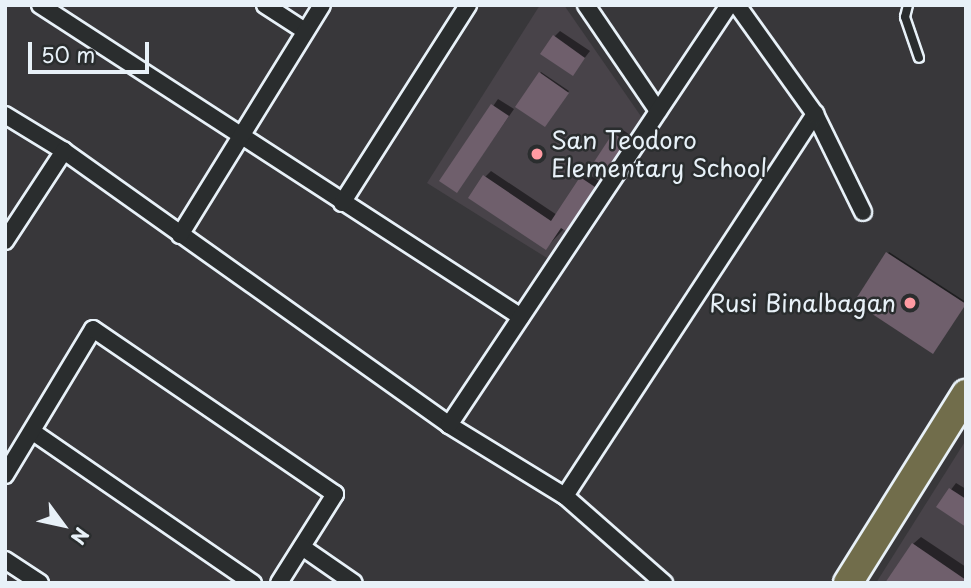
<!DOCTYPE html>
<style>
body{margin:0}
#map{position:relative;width:971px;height:588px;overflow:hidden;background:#38373a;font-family:"Playpen Sans",sans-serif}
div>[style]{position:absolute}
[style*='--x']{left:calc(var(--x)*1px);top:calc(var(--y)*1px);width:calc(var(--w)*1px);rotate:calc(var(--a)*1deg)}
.built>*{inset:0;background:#484349}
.shadow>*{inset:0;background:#0007}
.building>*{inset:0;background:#6f5f6c}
.roads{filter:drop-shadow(2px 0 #e8f1f8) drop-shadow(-2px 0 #e8f1f8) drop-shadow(0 2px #e8f1f8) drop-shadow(0 -2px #e8f1f8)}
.service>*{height:8px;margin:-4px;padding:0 4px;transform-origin:4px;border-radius:4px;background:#2a2d2e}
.minor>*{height:16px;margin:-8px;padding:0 8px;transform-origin:8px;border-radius:8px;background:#2a2d2e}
.trunk>*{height:28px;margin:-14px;padding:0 14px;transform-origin:14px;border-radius:14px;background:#716d4b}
.dots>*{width:19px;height:19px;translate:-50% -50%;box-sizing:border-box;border:4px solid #2a2d2e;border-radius:50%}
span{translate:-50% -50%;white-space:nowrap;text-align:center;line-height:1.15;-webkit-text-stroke:5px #2a2d2e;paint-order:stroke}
.poi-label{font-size:24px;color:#e8f1f8}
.left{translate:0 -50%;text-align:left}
.right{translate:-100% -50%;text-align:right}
.frame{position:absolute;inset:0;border:7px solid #e8f1f8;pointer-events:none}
.north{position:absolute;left:28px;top:490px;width:70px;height:70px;-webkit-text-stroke:5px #2a2d2e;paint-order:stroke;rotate:123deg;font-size:19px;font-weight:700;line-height:28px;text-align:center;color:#e8f1f8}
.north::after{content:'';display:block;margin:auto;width:24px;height:32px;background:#e8f1f8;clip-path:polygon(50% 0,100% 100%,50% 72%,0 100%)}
.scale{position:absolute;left:28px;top:42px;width:121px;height:32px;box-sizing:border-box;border:4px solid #e8f1f8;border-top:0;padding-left:9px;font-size:21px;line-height:24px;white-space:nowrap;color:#e8f1f8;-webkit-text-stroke:5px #2a2d2e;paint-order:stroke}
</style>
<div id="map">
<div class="built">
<i style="clip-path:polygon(540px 5px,564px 5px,647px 125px,555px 263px,427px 183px)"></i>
<i style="clip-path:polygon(966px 440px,966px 583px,876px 583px)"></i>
</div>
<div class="shadow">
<i style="clip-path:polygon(560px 31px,590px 51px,573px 73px,554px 37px)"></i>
<i style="clip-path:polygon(541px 72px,569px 91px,545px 125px,518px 107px)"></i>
<i style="clip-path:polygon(498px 99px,514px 109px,457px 191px,442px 180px)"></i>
<i style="clip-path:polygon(620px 128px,636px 139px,608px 178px,614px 134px)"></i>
<i style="clip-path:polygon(491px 171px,557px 215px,587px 173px,605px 185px,546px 248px,485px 177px)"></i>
<i style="clip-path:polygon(889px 252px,966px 302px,934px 351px,856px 301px)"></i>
<i style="clip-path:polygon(956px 483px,966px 489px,966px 525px,938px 507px)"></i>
<i style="clip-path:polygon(921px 537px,966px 567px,966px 583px,913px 544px)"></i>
</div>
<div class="building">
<i style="clip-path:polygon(553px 35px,585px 58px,573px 76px,540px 54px)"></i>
<i style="clip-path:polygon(539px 72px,569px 93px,545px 127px,515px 107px)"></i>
<i style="clip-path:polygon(491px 104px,509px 116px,457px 193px,439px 181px)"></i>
<i style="clip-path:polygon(613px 133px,632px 145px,608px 180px,590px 168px)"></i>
<i style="clip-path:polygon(483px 175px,551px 221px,580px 177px,601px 191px,572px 235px,561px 228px,546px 250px,468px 198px)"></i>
<i style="clip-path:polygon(886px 252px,966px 304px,933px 354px,854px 302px)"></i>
<i style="clip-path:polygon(949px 488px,966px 499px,966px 527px,936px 507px)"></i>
<i style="clip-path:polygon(912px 543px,966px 580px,966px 583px,885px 583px)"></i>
</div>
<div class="roads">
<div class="service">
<i style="--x:908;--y:5;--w:12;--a:104"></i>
<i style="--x:905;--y:17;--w:43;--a:71.1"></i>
</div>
<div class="minor">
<i style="--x:40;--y:5;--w:573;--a:32.97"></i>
<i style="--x:265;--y:5;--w:48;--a:33"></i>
<i style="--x:586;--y:5;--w:128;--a:55.8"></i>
<i style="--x:815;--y:114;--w:109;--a:63.9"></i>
<i style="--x:5;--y:115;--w:69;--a:31.4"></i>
<i style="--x:64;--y:151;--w:473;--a:35.4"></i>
<i style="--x:449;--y:425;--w:136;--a:31.5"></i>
<i style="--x:565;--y:496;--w:132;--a:41.3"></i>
<i style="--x:342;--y:203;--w:235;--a:-57.5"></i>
<i style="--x:180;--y:235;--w:270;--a:-58.3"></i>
<i style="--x:5;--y:241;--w:108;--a:-56.8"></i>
<i style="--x:449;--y:425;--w:505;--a:-56.31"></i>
<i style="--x:33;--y:432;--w:267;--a:34.5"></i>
<i style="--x:5;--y:475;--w:170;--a:-58.9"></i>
<i style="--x:93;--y:329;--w:293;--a:34.3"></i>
<i style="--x:335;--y:494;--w:105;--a:122.2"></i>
<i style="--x:565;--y:496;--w:457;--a:-56.8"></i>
<i style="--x:815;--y:114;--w:134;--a:-125.6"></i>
<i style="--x:302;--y:547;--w:63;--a:34.7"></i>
<i style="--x:5;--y:560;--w:42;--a:33.3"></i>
</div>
<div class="trunk">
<i style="--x:848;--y:583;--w:223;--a:-58"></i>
</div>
</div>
<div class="dots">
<i style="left:537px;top:154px;background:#ff9aa2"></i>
<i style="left:910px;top:303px;background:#ff9aa2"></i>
</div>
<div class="poi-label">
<span class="left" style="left:551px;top:154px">San Teodoro<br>Elementary School</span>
<span class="right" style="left:896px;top:303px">Rusi Binalbagan</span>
</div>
<div class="frame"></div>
<div class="north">N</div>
<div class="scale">50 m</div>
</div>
